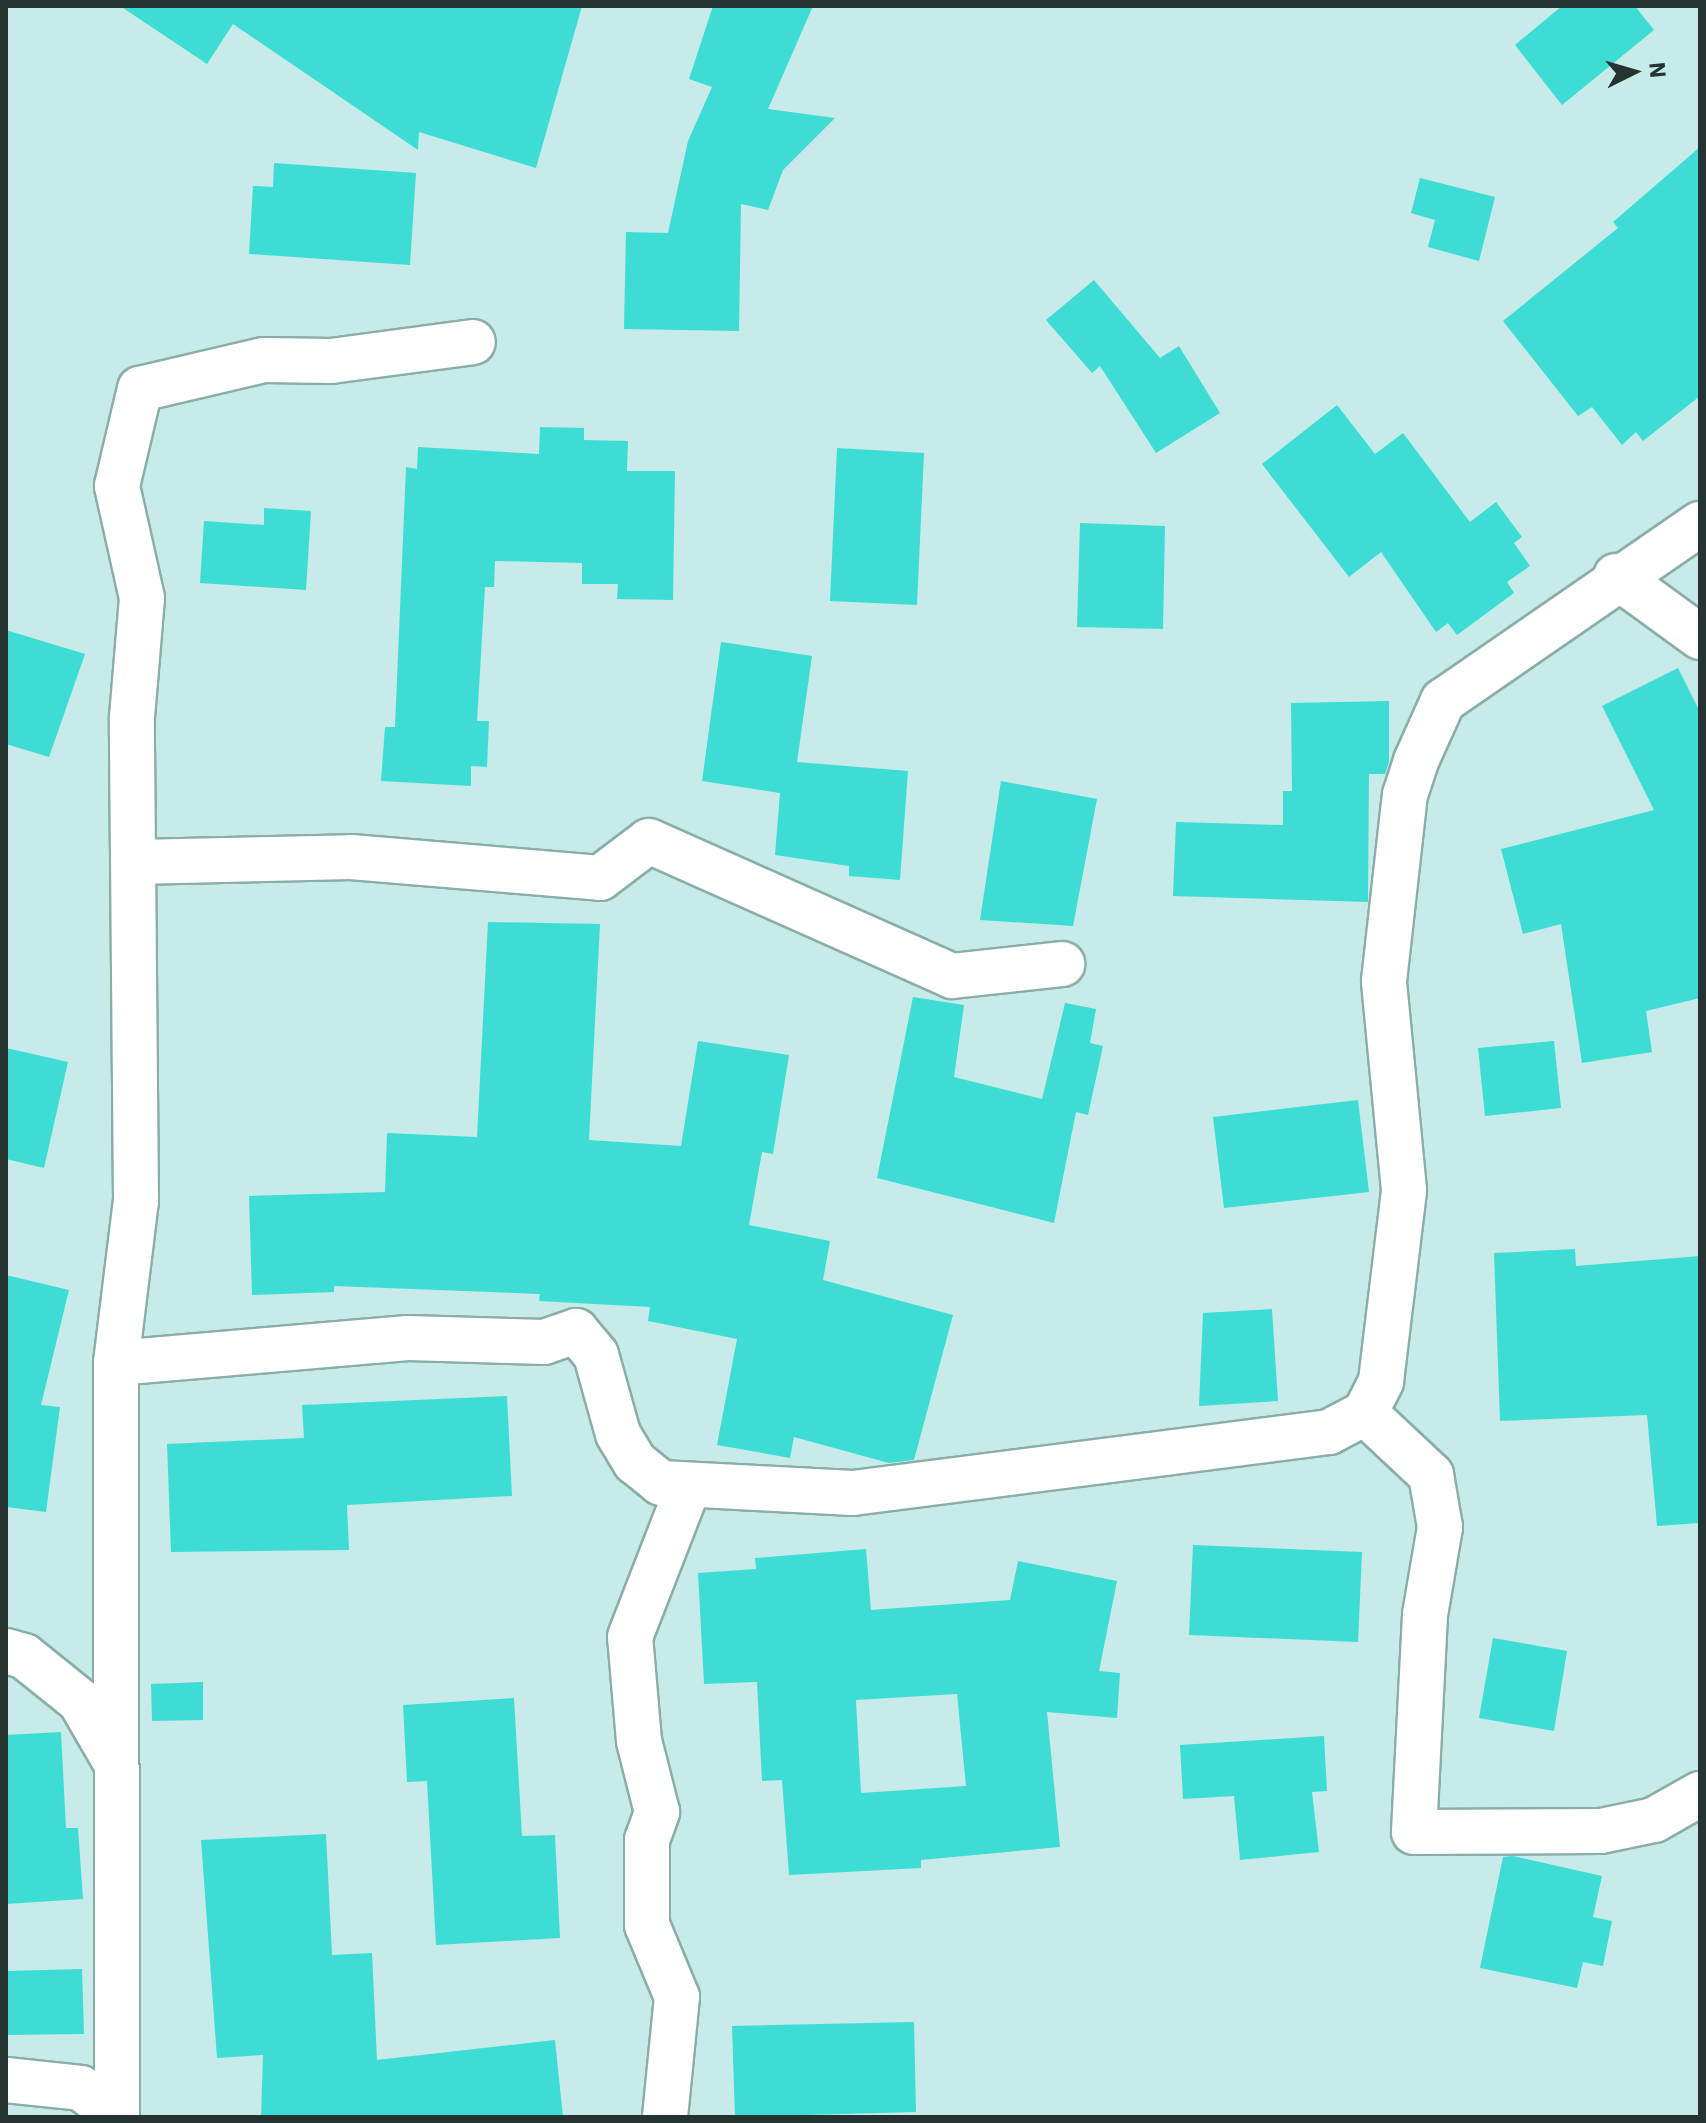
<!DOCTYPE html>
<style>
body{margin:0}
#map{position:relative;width:1706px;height:2123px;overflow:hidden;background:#c7ebe8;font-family:"IBM Plex Sans",sans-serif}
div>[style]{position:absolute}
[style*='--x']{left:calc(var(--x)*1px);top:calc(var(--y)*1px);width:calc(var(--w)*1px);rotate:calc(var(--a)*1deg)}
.building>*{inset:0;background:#3ddcd4}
.roads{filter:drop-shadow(2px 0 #8aadaa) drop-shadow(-2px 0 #8aadaa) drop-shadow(0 2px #8aadaa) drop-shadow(0 -2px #8aadaa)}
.minor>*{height:44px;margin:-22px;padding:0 22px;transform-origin:22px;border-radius:22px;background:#fff}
span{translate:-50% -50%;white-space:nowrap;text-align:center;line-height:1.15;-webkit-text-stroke:6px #c7ebe8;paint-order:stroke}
.frame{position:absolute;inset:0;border:8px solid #253433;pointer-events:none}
.north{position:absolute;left:1594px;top:32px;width:80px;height:80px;-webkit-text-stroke:6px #c7ebe8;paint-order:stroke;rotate:85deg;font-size:22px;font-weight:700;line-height:32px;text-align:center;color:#253433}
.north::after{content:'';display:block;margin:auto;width:28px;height:36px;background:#253433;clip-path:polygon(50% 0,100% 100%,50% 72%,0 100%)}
</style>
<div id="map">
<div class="building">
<i style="clip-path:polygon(120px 6px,582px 6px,536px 168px,419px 132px,418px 150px,233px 24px,207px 64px)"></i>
<i style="clip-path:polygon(713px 6px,813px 6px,768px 109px,835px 118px,783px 170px,768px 210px,741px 204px,739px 331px,624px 329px,626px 232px,668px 233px,688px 141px,712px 87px,689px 79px)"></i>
<i style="clip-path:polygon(1562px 6px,1635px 6px,1654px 30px,1562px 105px,1515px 45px)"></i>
<i style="clip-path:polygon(1700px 147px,1700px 396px,1643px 441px,1636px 432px,1622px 445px,1592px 407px,1578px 416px,1503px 321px,1618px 228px,1613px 222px)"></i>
<i style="clip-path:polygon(274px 163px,416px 173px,410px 265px,249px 254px,253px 186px,273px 187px)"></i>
<i style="clip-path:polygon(1420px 178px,1495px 197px,1479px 261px,1428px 247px,1435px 220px,1411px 213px)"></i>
<i style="clip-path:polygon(1094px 280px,1160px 358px,1179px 346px,1220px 413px,1156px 453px,1100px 366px,1092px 373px,1046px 320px)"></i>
<i style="clip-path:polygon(1337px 405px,1375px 454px,1403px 433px,1470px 522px,1496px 502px,1522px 537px,1514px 543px,1530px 566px,1507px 582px,1514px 593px,1457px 635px,1448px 623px,1436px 632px,1381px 552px,1349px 577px,1262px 464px)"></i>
<i style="clip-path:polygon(540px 427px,584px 428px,584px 440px,628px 441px,627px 471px,675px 471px,673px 600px,617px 599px,618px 584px,582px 584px,582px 563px,495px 561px,494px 587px,485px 587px,477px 721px,489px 721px,487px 767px,471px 766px,471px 786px,381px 781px,385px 727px,395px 727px,406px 467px,417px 469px,418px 447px,539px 454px)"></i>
<i style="clip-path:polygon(837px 448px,924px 453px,917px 605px,830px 601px)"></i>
<i style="clip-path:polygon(264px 508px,311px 511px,306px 590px,200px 583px,204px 521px,264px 525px)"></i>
<i style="clip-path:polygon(1080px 523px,1165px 526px,1163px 629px,1077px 627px)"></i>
<i style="clip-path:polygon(6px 630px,85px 654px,49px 757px,6px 744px)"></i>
<i style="clip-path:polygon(721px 642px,812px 656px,797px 762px,908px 771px,900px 880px,849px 876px,849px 866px,775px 855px,780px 793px,702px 781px)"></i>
<i style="clip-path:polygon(1678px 668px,1700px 712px,1700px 998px,1646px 1011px,1652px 1052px,1582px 1063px,1561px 924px,1523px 934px,1501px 849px,1654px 810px,1602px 706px)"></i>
<i style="clip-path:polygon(1389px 701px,1389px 762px,1385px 774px,1369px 774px,1368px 902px,1173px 896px,1176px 822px,1283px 825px,1283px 791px,1292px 791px,1291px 703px)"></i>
<i style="clip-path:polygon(1001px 781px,1097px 799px,1073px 926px,980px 920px)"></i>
<i style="clip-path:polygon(488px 922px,600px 924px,589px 1140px,681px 1146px,698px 1041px,789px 1055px,773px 1154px,762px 1152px,749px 1225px,830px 1241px,823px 1280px,953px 1315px,914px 1460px,889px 1463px,794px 1437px,790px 1458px,717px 1445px,737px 1339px,648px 1321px,650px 1307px,539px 1301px,540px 1294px,334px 1286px,334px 1292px,252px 1295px,249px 1196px,385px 1192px,387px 1133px,477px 1137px)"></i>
<i style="clip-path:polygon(913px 997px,964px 1005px,954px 1077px,1042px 1099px,1065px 1003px,1096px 1009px,1090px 1043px,1103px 1046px,1088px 1115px,1076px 1112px,1054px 1223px,877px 1178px)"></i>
<i style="clip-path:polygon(1554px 1041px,1561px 1108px,1485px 1116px,1478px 1048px)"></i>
<i style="clip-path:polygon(6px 1048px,68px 1062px,44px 1168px,6px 1159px)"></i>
<i style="clip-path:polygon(1358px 1100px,1369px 1192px,1224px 1208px,1213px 1117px)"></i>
<i style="clip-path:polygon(1575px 1249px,1576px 1266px,1700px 1256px,1700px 1523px,1657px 1526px,1647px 1415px,1500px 1421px,1494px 1253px)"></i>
<i style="clip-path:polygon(6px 1275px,69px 1290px,41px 1405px,60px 1407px,46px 1512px,6px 1507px)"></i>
<i style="clip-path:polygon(1272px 1309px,1278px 1401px,1199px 1406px,1203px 1313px)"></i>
<i style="clip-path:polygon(507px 1396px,512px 1496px,347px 1505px,349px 1550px,171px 1552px,167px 1444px,304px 1438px,302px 1405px)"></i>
<i style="clip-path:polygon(1193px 1545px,1362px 1552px,1358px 1642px,1189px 1635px)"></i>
<i style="clip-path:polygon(evenodd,866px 1549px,871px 1610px,1010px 1600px,1018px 1561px,1117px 1581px,1099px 1671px,1120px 1673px,1117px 1718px,1047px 1712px,1060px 1847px,921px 1860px,921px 1868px,789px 1875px,782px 1780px,762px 1781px,757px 1682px,704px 1684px,698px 1573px,756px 1569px,755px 1558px,866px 1549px,957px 1694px,966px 1786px,861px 1793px,856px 1700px,957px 1694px)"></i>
<i style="clip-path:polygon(1493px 1638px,1567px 1651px,1554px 1731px,1479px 1718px)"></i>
<i style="clip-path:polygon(203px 1682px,203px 1720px,152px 1721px,151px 1684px)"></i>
<i style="clip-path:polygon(514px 1698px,522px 1836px,555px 1835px,560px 1938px,436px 1945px,427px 1781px,407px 1782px,403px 1705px)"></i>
<i style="clip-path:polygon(61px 1732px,66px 1828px,78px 1828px,83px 1899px,6px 1904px,6px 1735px)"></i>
<i style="clip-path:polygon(1324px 1736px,1327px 1791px,1312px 1792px,1319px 1852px,1240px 1860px,1234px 1796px,1183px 1799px,1180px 1745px)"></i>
<i style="clip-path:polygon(326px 1834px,332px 1955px,372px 1953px,377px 2060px,555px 2040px,563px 2117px,261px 2117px,263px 2055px,217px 2058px,201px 1840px)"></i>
<i style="clip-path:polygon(1513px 1856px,1602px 1876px,1593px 1917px,1612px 1921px,1603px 1966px,1583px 1962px,1577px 1988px,1480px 1968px,1503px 1857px)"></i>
<i style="clip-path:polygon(82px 1969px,84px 2034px,6px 2035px,6px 1971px)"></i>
<i style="clip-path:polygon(914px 2022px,916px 2112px,735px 2117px,732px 2026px)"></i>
</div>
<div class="roads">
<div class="minor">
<i style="--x:1616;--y:576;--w:104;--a:36"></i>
<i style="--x:136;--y:862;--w:215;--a:-1.3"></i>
<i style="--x:351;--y:857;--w:250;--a:4.8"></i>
<i style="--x:600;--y:878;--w:61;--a:-37.1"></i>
<i style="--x:649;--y:841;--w:332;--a:24"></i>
<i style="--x:952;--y:976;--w:111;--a:-6.2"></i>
<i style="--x:116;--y:1363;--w:293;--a:-4.9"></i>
<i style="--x:408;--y:1338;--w:136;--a:1.7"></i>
<i style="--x:544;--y:1342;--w:34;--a:-19"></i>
<i style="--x:576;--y:1331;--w:31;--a:50"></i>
<i style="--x:596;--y:1355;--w:82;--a:74.4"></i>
<i style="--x:618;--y:1434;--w:33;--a:59"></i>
<i style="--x:635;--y:1462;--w:33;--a:39"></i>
<i style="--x:661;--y:1483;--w:192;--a:3"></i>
<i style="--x:853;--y:1493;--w:480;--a:-7.3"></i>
<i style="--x:1329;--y:1432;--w:41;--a:-27.8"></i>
<i style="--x:1365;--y:1413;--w:36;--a:-63"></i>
<i style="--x:1381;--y:1381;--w:192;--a:-83.1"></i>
<i style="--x:1404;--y:1190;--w:210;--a:-95.5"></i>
<i style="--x:1384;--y:981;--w:187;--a:-83.6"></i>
<i style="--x:1405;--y:795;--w:36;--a:-72"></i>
<i style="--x:1416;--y:761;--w:66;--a:-65.8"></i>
<i style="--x:1443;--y:701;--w:312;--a:-34.6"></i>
<i style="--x:1365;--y:1413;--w:91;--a:43.2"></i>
<i style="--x:1431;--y:1475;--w:53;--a:80.2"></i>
<i style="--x:1440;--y:1527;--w:89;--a:99.7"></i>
<i style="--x:1425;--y:1615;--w:217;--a:92.9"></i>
<i style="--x:1414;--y:1832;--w:187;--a:-0.3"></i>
<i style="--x:1601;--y:1831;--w:54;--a:-11.7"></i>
<i style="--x:1654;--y:1820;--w:53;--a:-29.5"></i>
<i style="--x:6;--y:1651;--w:19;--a:16"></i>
<i style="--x:24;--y:1656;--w:72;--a:38.8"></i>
<i style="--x:80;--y:1701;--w:72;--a:59.9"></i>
<i style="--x:6;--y:2080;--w:75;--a:6.1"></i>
<i style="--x:81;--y:2088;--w:44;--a:37.6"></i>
<i style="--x:117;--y:2117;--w:754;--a:-90.08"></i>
<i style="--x:116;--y:1363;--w:163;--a:-83"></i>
<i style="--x:136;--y:1201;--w:484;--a:-90.5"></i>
<i style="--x:132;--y:717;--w:119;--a:-85.2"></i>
<i style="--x:142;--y:598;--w:115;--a:-102.6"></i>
<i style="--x:117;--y:486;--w:100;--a:-76.7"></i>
<i style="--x:140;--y:389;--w:127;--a:-13.2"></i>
<i style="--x:264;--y:360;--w:67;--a:0.9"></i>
<i style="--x:331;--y:361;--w:143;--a:-7.6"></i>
<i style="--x:665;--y:2117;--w:121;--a:-84.3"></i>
<i style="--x:677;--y:1997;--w:78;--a:-112.6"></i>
<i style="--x:647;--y:1925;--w:85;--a:-90"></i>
<i style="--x:647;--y:1840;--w:30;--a:-70"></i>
<i style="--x:657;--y:1812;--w:73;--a:-104.2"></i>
<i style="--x:639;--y:1741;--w:104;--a:-94.9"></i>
<i style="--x:630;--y:1637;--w:163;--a:-68.8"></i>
</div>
</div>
<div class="frame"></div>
<div class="north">N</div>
</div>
